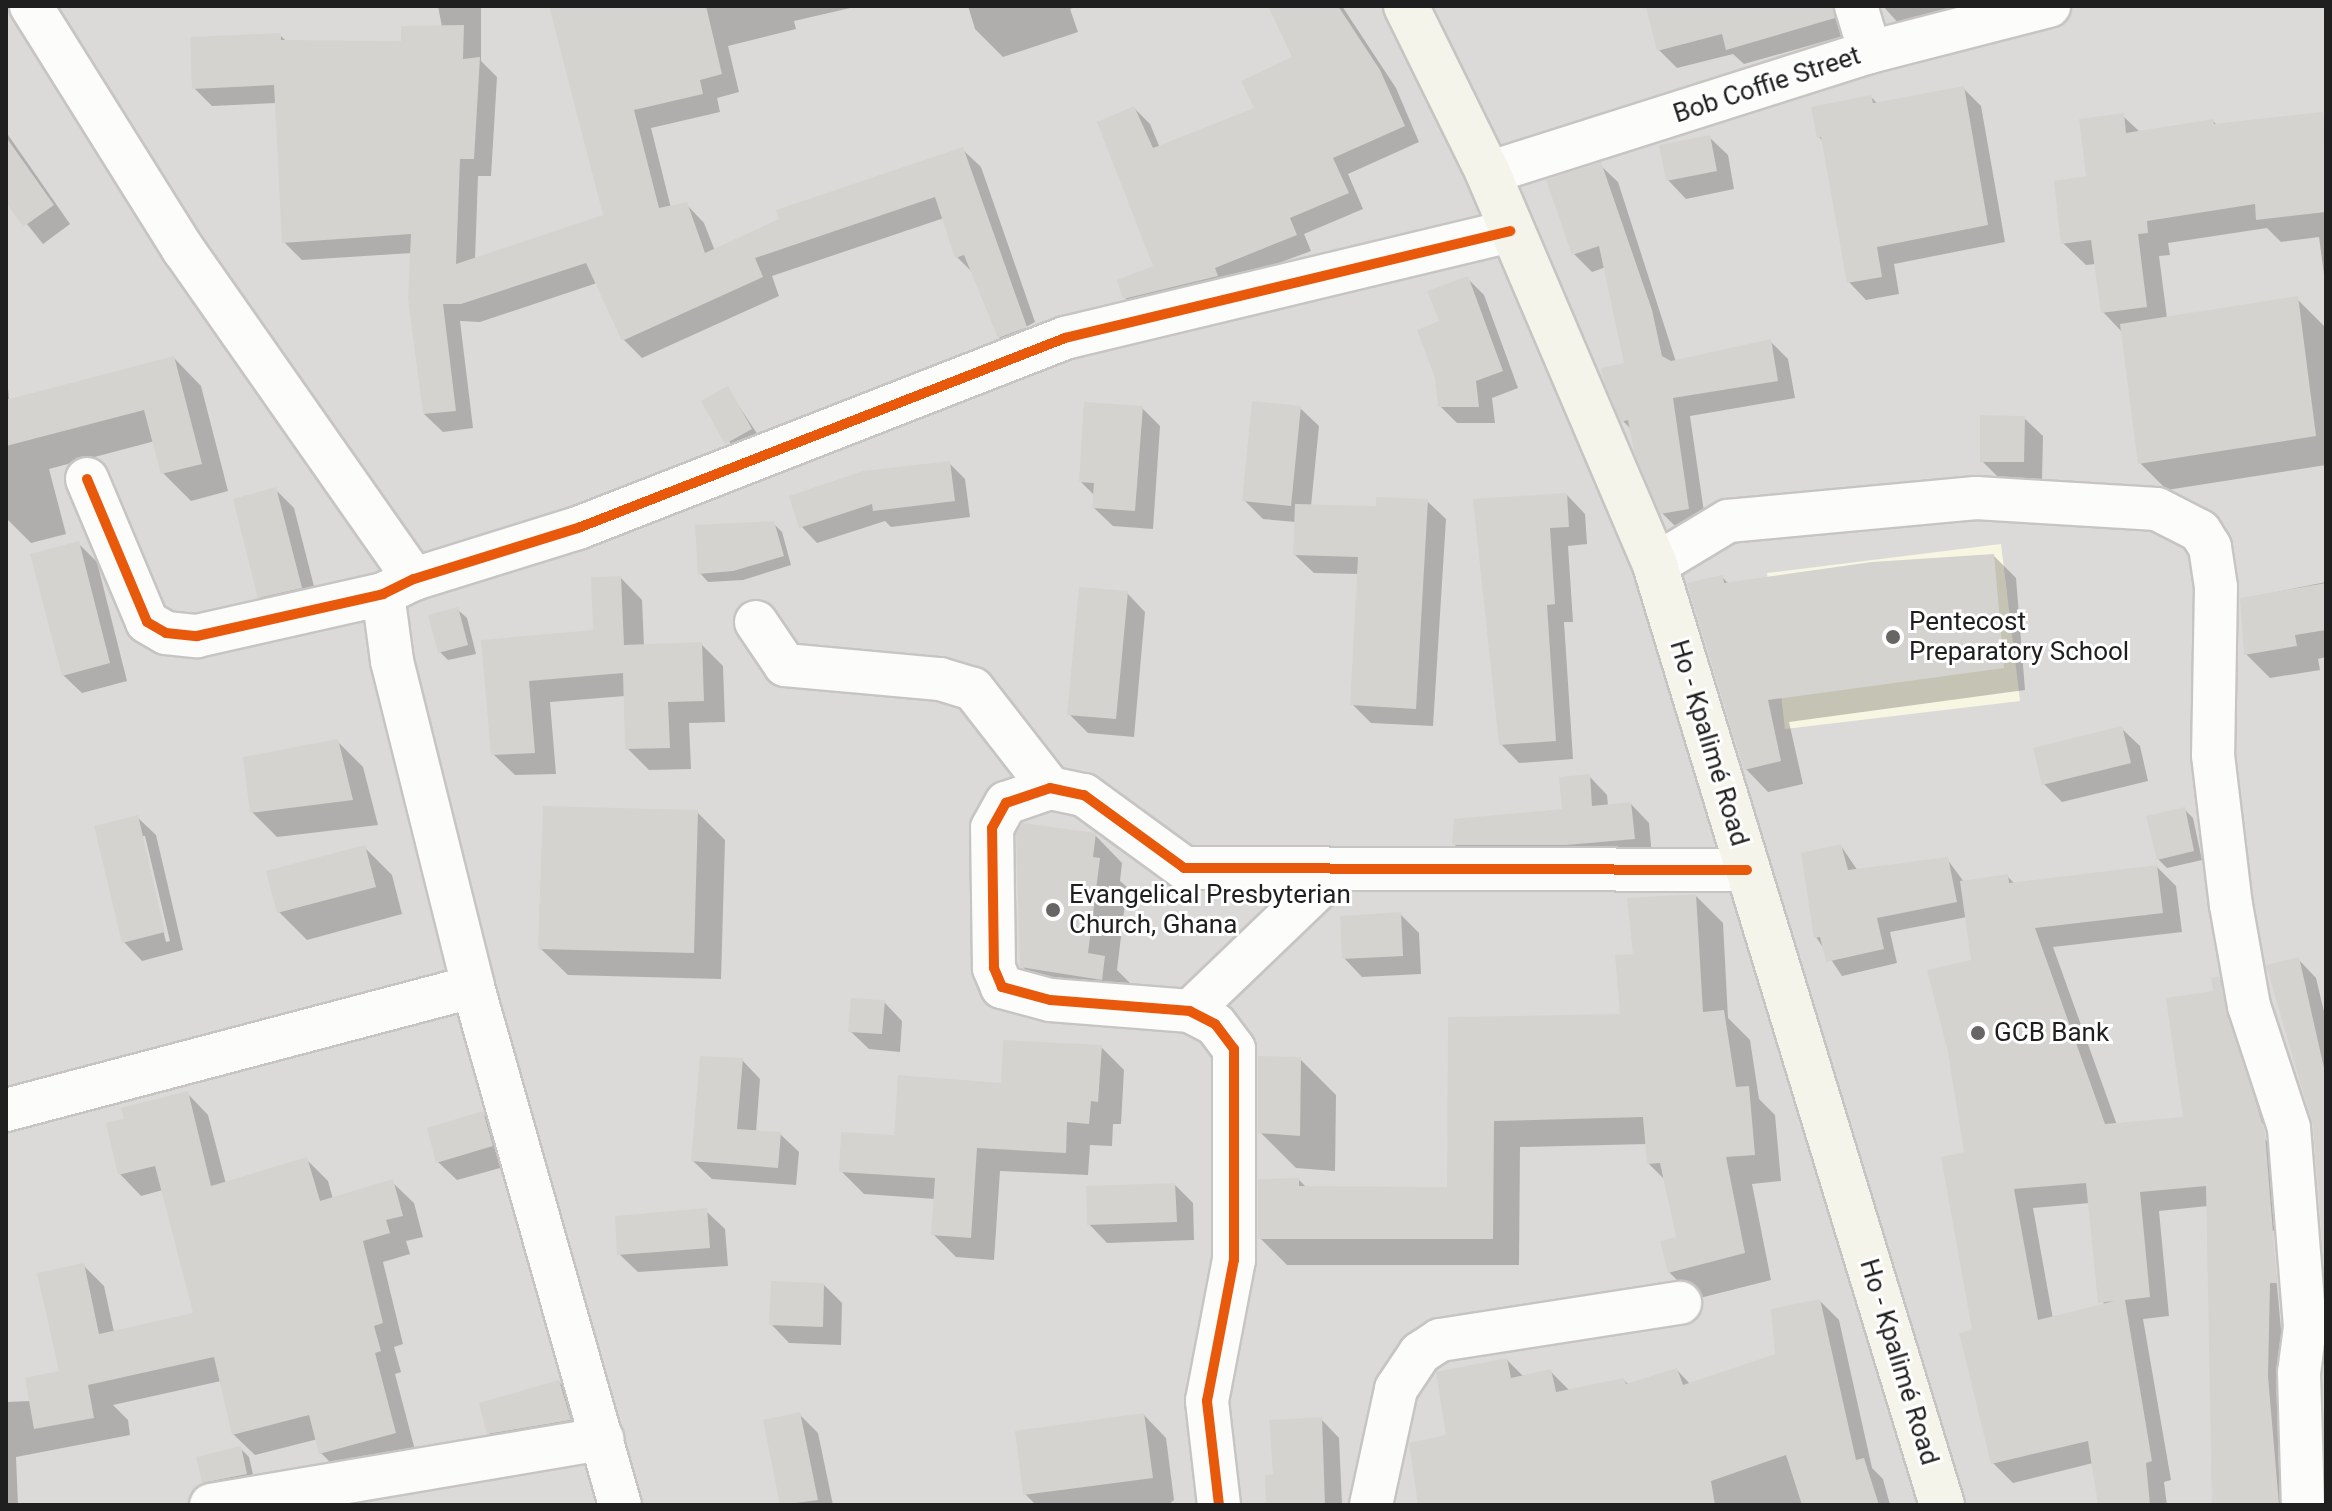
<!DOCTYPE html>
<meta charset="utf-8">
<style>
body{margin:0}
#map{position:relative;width:2332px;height:1511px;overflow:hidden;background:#edebe7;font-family:Roboto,sans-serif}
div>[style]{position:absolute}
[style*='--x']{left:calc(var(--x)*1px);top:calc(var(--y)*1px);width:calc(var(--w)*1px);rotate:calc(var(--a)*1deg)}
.residential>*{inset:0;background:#dcdad8}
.education>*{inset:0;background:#f7f6e2}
.shadow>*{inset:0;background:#0003}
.building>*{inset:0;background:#d5d3d0}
.roads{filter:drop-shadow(2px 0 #c6c5c3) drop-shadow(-2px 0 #c6c5c3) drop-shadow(0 2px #c6c5c3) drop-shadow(0 -2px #c6c5c3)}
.minor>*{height:42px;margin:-21px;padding:0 21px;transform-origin:21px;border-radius:21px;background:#fcfcfb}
.secondary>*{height:44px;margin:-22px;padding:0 22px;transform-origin:22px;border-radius:22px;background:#f4f4ea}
.cycleway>*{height:10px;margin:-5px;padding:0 5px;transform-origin:5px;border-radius:5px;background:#e8590c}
.dots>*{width:22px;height:22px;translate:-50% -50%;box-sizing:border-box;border:4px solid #fff;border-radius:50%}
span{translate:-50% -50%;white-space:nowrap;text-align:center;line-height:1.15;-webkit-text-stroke:6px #fff;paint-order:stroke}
.street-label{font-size:26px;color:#1f1f1f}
.poi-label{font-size:26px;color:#1f1f1f}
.left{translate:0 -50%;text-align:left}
.frame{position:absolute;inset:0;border:8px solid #1f1f1f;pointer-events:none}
</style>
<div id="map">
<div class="residential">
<i style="clip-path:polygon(6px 6px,2326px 6px,2326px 1505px,6px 1505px)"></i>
</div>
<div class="education">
<i style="clip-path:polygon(2001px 544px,2020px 701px,1785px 729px,1767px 573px)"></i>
</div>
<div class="shadow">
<i style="clip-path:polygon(438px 6px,481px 6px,481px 61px,497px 77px,491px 176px,478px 176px,475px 260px,606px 216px,551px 6px,859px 6px,794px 21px,796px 29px,728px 46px,739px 92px,717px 98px,720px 112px,651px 128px,671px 208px,686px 204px,704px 223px,715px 251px,962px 149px,981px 167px,1035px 322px,1006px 338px,1037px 325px,1044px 345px,1018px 355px,999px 337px,974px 274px,957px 257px,944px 218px,772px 276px,779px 296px,642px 358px,624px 340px,597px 283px,480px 322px,460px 321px,473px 428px,443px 432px,424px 414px,412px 253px,302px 260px,284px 242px,277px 103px,212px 106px,194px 88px,280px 35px,287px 42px,403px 43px,442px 27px)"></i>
<i style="clip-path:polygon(968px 6px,1078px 6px,1070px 9px,1078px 32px,1003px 57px,975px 29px)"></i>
<i style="clip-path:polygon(1270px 6px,1342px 6px,1396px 88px,1419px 142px,1348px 174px,1363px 209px,1304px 234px,1311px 251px,1141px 314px,1125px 298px,1156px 268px,1134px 108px,1150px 124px,1160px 148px,1257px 109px,1294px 58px)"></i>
<i style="clip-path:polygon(1657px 6px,1858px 6px,1850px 34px,1744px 64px,1733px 54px,1677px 68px,1659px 50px)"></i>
<i style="clip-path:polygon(1883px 6px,2016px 6px,1900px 25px)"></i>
<i style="clip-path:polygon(1963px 88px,1981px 106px,2005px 242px,1894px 264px,1899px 294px,1866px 300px,1849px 282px,1824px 142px,1819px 137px,1871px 97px,1878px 104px)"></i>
<i style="clip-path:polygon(2323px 114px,2326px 289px,2319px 237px,2281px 242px,2267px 228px,2168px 243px,2170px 255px,2159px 256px,2167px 318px,2297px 299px,2324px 326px,2326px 465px,2167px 490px,2140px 463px,2123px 333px,2103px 312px,2096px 264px,2086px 265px,2063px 243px,2088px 178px,2123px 116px,2141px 133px,2213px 121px,2218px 126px)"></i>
<i style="clip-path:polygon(6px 132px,70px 224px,43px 244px,6px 198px)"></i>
<i style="clip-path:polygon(1709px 137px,1728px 155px,1734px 189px,1686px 199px,1668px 180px)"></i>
<i style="clip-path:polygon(1600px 165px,1618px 182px,1676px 362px,1770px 341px,1788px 359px,1795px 398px,1690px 416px,1706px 526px,1680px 531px,1662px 513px,1632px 430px,1623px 421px,1627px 365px,1606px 267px,1592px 272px,1574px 254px)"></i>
<i style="clip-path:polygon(1467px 278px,1484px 295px,1518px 388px,1492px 398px,1495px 423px,1457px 423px,1440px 406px,1441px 322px)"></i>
<i style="clip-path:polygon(174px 358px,201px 386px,228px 491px,191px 501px,163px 473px,155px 441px,49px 469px,66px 534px,31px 543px,6px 518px,6px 403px)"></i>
<i style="clip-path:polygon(6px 364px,9px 399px,6px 399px)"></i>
<i style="clip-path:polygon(727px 388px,760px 438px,736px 452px,704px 402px)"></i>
<i style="clip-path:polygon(1142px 408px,1160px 426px,1153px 529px,1113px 526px,1094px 508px,1095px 496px,1081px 482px)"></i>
<i style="clip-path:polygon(1300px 408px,1319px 426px,1311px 506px,1377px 508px,1427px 501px,1446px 519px,1433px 726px,1371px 723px,1352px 704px,1359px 574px,1314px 573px,1295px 555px,1296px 522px,1263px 519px,1244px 500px)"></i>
<i style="clip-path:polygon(2024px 418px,2043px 436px,2042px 480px,2000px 479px,1982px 461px)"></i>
<i style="clip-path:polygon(949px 463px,965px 479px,970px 517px,891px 527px,885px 521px,817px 543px,801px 526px)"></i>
<i style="clip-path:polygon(275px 489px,294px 508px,319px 606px,278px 615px,260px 597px)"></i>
<i style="clip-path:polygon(1567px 495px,1585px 514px,1587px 544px,1568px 546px,1573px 622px,1564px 622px,1573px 759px,1519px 763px,1501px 744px,1475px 501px)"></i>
<i style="clip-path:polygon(773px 523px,782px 532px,791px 565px,743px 580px,708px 582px,700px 573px)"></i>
<i style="clip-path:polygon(78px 543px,97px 562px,127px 681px,82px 693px,63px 675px)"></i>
<i style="clip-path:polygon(1994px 556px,2016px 578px,2025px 690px,1789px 722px,1803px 784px,1768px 792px,1746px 769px,1722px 577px,1729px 584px)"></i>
<i style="clip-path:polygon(621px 578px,642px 600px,644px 646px,701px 644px,723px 666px,725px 722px,689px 723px,691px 769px,649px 770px,627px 748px,625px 696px,550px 702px,556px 774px,515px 775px,493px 754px,483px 642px,595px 632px)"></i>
<i style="clip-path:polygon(2326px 582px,2326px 657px,2318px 659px,2320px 670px,2270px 678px,2246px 654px,2242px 599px)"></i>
<i style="clip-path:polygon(1127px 593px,1145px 612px,1134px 737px,1088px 733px,1069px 714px)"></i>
<i style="clip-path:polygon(458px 610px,467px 618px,476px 654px,448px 660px,440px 652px)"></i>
<i style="clip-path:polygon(2121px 728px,2140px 746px,2148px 781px,2062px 802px,2044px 784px)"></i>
<i style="clip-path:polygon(337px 741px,363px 767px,378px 825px,277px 837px,252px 812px)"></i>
<i style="clip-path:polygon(1589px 776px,1607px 795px,1608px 806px,1631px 804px,1649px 823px,1652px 857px,1472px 863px,1454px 844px,1564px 810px)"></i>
<i style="clip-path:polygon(2184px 809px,2193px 818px,2202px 860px,2167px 868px,2158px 859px)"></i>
<i style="clip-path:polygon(697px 812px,725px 840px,721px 979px,568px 975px,540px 948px)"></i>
<i style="clip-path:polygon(evenodd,137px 817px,156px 835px,183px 950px,142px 961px,124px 942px,137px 817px,141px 836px,145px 836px,170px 941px,166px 942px,141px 836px)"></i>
<i style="clip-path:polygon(1095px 835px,1122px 863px,1120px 881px,1127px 887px,1117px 970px,1132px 985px,1129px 1006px,1049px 994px,1022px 966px)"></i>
<i style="clip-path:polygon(evenodd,1841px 846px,1858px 871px,1947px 859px,1964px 882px,2007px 876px,2015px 884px,2157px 867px,2176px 886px,2182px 932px,2053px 947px,2117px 1125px,2185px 1119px,2219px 979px,2238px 998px,2273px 1120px,2254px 1126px,2285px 1163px,2290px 1228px,2272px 1231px,2297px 1505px,2214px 1505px,2208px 1206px,2159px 1211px,2169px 1316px,2143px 1319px,2171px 1480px,2164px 1482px,2167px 1505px,2099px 1505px,2093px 1463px,2013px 1483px,1993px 1463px,1975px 1332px,1966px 1154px,1973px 962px,1967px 917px,1890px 932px,1897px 963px,1842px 976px,1816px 937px,1841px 846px,2090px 1203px,2104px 1306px,2053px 1319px,2033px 1208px,2090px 1203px)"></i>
<i style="clip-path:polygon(364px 847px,392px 875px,402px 914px,307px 940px,279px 912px)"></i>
<i style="clip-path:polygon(1696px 896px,1723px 923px,1728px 1018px,1750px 1040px,1759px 1099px,1775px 1115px,1781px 1181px,1752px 1184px,1771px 1280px,1696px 1299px,1669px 1272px,1678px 1238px,1666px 1181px,1649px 1164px,1647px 1144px,1520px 1147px,1519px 1265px,1287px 1265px,1260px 1238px,1299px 1180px,1307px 1188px,1449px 1189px,1450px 1019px,1622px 1016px,1635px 955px)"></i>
<i style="clip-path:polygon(1400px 914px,1419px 933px,1421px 974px,1362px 977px,1344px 958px)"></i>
<i style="clip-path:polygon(2298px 959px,2316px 978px,2326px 1020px,2326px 1105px,2322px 1106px)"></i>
<i style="clip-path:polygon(884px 1002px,902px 1021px,900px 1052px,869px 1049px,850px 1031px)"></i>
<i style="clip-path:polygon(1101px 1047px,1124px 1070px,1121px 1124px,1113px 1124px,1112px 1146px,1090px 1145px,1088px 1175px,1000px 1171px,994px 1260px,956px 1257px,933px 1234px,935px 1199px,864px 1194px,841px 1171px,1003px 1085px)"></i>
<i style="clip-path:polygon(1300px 1059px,1336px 1095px,1335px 1171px,1296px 1168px,1260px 1132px)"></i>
<i style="clip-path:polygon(742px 1060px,760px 1079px,756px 1132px,780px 1134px,799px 1152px,796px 1185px,712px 1179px,693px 1161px)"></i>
<i style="clip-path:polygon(187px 1093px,208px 1115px,226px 1184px,307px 1160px,328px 1181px,333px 1199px,392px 1182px,414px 1203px,423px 1237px,406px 1241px,410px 1254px,383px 1262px,403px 1344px,394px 1347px,401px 1372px,395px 1374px,416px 1454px,342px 1474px,321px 1453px,318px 1439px,255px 1455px,233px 1434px,221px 1381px,113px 1405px,128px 1420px,130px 1435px,16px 1457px,18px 1505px,6px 1505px,6px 1402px,31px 1401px,62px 1373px,83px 1265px,104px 1286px,114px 1332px,195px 1315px,163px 1190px,141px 1196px,120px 1174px,127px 1120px)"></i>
<i style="clip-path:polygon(483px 1114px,501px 1132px,511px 1165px,457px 1180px,438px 1162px)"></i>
<i style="clip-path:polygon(2326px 1133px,2326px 1264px,2316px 1135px)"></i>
<i style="clip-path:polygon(1175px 1185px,1193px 1203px,1194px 1240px,1107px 1243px,1089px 1224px)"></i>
<i style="clip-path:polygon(706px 1211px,725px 1229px,728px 1266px,638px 1272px,619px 1254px)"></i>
<i style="clip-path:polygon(824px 1285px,842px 1303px,841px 1345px,789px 1343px,771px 1324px)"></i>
<i style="clip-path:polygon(1820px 1301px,1839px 1320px,1872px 1468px,1883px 1479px,1890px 1505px,1420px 1505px,1411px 1445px,1448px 1436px,1507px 1360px,1524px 1377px,1550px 1371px,1569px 1390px,1624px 1380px,1629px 1385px,1677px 1370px,1691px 1385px,1777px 1356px)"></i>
<i style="clip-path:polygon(559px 1382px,577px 1400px,588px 1438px,508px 1452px,489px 1433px)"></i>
<i style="clip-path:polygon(799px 1414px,818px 1433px,833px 1505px,782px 1505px,765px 1421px)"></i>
<i style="clip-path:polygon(1144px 1415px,1166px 1438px,1174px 1500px,1168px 1505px,1036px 1505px,1025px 1494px)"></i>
<i style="clip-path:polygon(1321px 1419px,1339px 1438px,1342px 1505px,1268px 1505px,1275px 1476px)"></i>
<i style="clip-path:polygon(240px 1448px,249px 1457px,255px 1483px,213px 1491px,204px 1482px)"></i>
</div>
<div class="building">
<i style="clip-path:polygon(549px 6px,706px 6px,722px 74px,700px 80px,703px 94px,634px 110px,659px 208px,687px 202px,705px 253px,779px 219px,776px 210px,963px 147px,1027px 327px,998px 338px,964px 255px,955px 258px,935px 197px,755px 258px,763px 277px,622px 341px,586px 263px,461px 304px,443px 304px,456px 411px,423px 414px,408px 298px,411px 234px,282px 243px,274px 85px,192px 89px,190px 37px,281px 33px,281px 40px,401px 41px,401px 26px,464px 25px,463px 59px,480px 57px,474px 159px,460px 159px,456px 264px,603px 215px)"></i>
<i style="clip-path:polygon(1268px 6px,1338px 6px,1380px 70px,1405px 126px,1333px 158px,1349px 193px,1290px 218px,1297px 235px,1215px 268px,1218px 276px,1123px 299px,1117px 280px,1153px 266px,1097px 122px,1134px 106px,1153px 148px,1254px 108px,1241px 81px,1292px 57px)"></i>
<i style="clip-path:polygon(1646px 6px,1833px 6px,1835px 18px,1726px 50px,1722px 34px,1657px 51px)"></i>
<i style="clip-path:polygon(1964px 86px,1988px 225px,1877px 247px,1882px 277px,1847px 283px,1821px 137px,1817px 138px,1811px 107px,1871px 95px,1873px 103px)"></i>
<i style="clip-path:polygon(2323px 112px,2326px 212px,2256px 220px,2255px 204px,2147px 221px,2148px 233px,2138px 234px,2147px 307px,2101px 313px,2091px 240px,2061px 244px,2054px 181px,2086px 176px,2079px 119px,2124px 113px,2126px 133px,2213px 119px,2214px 124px)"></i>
<i style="clip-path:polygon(1710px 135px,1717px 171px,1666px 181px,1659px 145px)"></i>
<i style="clip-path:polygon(6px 137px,54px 205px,23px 227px,6px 202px)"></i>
<i style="clip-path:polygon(1601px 162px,1652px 310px,1662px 356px,1671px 361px,1771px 339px,1778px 381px,1673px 398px,1689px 509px,1660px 514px,1634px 452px,1628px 420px,1621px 422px,1604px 381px,1601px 368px,1624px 363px,1599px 246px,1572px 255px,1546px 180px)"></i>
<i style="clip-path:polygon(1468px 276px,1503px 371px,1476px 381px,1479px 407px,1438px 407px,1435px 378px,1417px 330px,1439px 321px,1427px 291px)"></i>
<i style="clip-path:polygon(2298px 296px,2316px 436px,2138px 464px,2120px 324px)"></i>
<i style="clip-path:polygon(174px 356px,202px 464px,161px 474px,144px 410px,6px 446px,6px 400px)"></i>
<i style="clip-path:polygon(728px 386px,752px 429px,725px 444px,701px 401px)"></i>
<i style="clip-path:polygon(1252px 401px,1301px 406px,1291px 506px,1242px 501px)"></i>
<i style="clip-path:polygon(1084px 402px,1143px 406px,1135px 511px,1092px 508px,1094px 483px,1079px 482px)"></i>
<i style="clip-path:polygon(1980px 415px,2025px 416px,2024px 462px,1980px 462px)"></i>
<i style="clip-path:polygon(950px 461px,955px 501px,873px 511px,872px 504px,799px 528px,789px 496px,863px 471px)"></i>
<i style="clip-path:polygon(276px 487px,302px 588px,258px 598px,233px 499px)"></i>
<i style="clip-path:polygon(1567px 493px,1569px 527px,1550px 528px,1555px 604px,1547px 605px,1556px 741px,1499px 745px,1473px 499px)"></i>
<i style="clip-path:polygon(1376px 497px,1428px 499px,1416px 709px,1350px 705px,1358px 557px,1293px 555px,1295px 504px,1376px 506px)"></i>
<i style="clip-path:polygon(774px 521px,784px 556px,733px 571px,698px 574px,695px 525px)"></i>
<i style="clip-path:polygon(79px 541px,110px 663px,62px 676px,30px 554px)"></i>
<i style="clip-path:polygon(1994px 554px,2004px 668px,1768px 700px,1781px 761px,1744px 770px,1687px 583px,1723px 575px,1724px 583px,1872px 562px)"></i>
<i style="clip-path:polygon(621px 576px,624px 645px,702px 642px,704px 701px,668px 702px,670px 748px,625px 749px,623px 673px,529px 681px,535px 753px,491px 755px,481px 640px,593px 630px,591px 577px)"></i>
<i style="clip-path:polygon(2326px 583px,2326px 630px,2295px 635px,2297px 646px,2244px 655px,2240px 598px)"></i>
<i style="clip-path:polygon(1079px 587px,1128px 591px,1116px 719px,1067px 715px)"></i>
<i style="clip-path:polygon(458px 607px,468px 645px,438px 653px,428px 615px)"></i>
<i style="clip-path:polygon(2122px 726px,2131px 763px,2042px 785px,2033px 748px)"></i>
<i style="clip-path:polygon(338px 739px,353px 800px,250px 813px,243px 757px)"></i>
<i style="clip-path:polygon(1590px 774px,1592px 806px,1631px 802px,1635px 839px,1566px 845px,1452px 845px,1454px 819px,1562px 809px,1559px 777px)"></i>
<i style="clip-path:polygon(543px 806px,698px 810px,694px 953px,538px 949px)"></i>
<i style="clip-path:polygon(2185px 807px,2194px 851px,2157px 860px,2146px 816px)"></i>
<i style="clip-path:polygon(138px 815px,165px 932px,122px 943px,94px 826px)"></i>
<i style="clip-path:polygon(1022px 823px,1096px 833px,1093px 857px,1100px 858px,1088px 953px,1105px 956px,1102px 980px,1020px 967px,1016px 834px)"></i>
<i style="clip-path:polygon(1841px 844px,1848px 870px,1948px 857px,1957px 902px,1877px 918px,1884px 949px,1826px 962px,1820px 937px,1814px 938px,1801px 853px)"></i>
<i style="clip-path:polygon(365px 845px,376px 887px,277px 913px,266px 871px)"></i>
<i style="clip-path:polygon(evenodd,2157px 865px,2163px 913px,2035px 928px,2105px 1124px,2183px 1117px,2166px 998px,2213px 991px,2211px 978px,2219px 976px,2265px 1133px,2277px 1283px,2270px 1283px,2268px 1376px,2279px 1505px,2212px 1505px,2206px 1186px,2140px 1192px,2150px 1297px,2125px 1300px,2152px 1461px,2146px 1463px,2150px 1505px,2098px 1505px,2088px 1441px,1991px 1464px,1959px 1333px,1972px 1330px,1941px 1157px,1964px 1152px,1948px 1053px,1927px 970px,1971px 960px,1960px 881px,2008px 874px,2009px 883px,2157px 865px,2086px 1183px,2098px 1303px,2114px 1301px,2038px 1320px,2014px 1189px,2086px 1183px)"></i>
<i style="clip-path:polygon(1696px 894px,1703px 1012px,1724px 1010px,1736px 1087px,1749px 1086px,1755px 1155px,1726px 1157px,1745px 1253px,1668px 1273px,1660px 1241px,1676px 1237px,1660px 1163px,1647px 1164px,1643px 1117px,1494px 1121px,1493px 1239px,1258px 1239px,1258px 1179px,1299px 1178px,1299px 1186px,1447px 1187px,1448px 1017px,1620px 1014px,1615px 955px,1633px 954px,1627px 898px)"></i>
<i style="clip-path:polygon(1401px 912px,1403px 956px,1342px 959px,1340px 916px)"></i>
<i style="clip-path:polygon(2299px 957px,2326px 1077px,2325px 1278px,2313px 1126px,2266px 965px)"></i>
<i style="clip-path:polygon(851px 998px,885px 1000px,882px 1034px,848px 1032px)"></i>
<i style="clip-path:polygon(1003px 1040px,1102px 1045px,1098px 1102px,1091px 1101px,1089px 1124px,1067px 1122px,1066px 1153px,977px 1148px,971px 1238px,931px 1235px,935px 1178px,839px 1172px,841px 1132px,894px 1135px,898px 1075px,1001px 1083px)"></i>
<i style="clip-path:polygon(700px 1056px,743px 1058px,737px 1129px,781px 1132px,778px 1168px,691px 1161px)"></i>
<i style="clip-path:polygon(1258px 1056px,1301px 1057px,1300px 1136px,1258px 1133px)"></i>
<i style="clip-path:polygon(188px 1091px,211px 1186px,307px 1157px,320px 1201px,393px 1179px,403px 1216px,386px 1220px,390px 1233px,363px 1241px,383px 1323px,374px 1326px,381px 1351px,375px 1353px,396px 1433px,319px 1454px,309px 1415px,232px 1435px,214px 1357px,88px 1385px,94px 1418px,34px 1429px,25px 1378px,59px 1371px,37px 1273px,84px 1263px,99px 1334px,193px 1313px,155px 1166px,118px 1175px,106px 1123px,124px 1119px,121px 1108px)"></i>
<i style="clip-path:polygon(483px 1111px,493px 1146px,436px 1163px,427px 1128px)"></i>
<i style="clip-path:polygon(1175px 1183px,1177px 1222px,1087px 1225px,1086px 1186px)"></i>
<i style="clip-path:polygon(707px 1208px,710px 1248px,617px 1255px,615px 1216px)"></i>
<i style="clip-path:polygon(771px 1281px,824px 1283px,823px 1327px,769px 1325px)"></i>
<i style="clip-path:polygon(1820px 1299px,1856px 1460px,1864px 1458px,1879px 1505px,1802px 1505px,1786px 1455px,1711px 1481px,1715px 1505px,1418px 1505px,1409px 1443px,1446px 1435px,1436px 1372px,1507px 1358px,1511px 1378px,1551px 1369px,1556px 1392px,1624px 1378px,1626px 1384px,1677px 1368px,1683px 1385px,1775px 1354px,1771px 1309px)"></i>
<i style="clip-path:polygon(559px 1380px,571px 1420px,487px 1434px,479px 1403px)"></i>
<i style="clip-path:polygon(800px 1412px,818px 1500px,780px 1505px,763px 1420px)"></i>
<i style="clip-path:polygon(1144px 1413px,1153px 1478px,1023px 1495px,1015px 1431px)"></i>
<i style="clip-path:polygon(1322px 1417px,1325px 1505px,1266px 1505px,1265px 1475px,1273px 1474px,1269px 1420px)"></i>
<i style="clip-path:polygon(241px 1446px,247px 1474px,202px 1483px,196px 1457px)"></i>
</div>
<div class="roads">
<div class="minor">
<i style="--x:31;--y:6;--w:287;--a:58"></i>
<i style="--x:183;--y:249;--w:403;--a:55"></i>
<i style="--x:1856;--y:6;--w:48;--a:73.1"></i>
<i style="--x:1488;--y:173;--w:401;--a:-17.6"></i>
<i style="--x:1870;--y:52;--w:185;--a:-14.4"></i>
<i style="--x:87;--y:479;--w:155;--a:67.2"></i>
<i style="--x:147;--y:622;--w:22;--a:30"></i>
<i style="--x:166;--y:633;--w:31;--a:6"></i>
<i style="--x:197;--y:636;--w:191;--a:-12.7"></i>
<i style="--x:383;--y:594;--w:34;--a:-26"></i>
<i style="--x:414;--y:579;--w:172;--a:-17.3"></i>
<i style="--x:578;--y:528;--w:523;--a:-21.31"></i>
<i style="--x:1065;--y:338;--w:458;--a:-13.5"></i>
<i style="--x:1655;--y:565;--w:85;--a:-31.1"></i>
<i style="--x:1728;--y:521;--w:249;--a:-5.3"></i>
<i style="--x:1976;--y:498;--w:181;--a:3.5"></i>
<i style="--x:2157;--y:509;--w:48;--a:27.1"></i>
<i style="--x:2200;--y:531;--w:19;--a:58"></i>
<i style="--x:2210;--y:547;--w:40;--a:81.5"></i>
<i style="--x:2216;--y:587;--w:168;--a:91"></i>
<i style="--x:2213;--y:755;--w:151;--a:83.2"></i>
<i style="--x:2231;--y:905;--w:103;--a:79.9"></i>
<i style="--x:2249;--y:1006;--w:128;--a:71.8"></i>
<i style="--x:2289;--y:1128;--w:200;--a:85.4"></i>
<i style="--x:2305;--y:1327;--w:46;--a:97.4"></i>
<i style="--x:2299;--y:1373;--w:132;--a:88.3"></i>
<i style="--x:383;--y:594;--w:68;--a:82.3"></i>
<i style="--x:392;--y:661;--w:336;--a:76"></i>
<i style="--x:473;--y:987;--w:538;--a:74.16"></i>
<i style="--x:756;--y:622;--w:52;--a:56"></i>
<i style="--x:785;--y:665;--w:156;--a:5.2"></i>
<i style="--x:940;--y:679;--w:34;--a:17"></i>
<i style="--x:973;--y:689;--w:125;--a:52.1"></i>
<i style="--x:1190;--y:1011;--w:202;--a:-43.8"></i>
<i style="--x:6;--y:1110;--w:483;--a:-14.8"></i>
<i style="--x:211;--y:1505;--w:397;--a:-9.6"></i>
<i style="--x:1219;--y:1505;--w:105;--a:-96.6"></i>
<i style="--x:1207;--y:1401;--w:144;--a:-79.2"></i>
<i style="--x:1234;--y:1260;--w:211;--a:-90"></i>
<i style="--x:1234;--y:1049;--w:31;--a:-127"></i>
<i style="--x:1215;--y:1024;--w:28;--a:-153"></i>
<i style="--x:1190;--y:1011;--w:140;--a:-175.5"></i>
<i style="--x:1050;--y:1000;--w:50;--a:-164.8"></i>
<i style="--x:1002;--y:987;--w:21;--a:-113"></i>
<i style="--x:994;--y:968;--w:140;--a:-90.8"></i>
<i style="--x:992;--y:828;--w:29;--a:-61"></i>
<i style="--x:1006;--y:803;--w:46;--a:-18.8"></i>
<i style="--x:1050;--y:788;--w:35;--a:12"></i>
<i style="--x:1084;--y:795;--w:124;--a:36.1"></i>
<i style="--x:1184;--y:868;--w:563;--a:0.2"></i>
<i style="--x:1371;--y:1505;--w:119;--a:-77.8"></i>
<i style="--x:1396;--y:1389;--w:43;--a:-56.3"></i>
<i style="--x:1420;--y:1353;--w:24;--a:-33"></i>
<i style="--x:1440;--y:1340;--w:243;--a:-8.8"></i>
</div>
<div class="secondary">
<i style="--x:1406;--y:6;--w:186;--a:63.8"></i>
<i style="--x:1488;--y:173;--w:426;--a:66.9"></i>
<i style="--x:1655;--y:565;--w:983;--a:73.02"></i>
</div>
</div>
<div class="cycleway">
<i style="--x:87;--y:479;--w:155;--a:67.2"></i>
<i style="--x:147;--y:622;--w:22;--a:30"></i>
<i style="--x:166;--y:633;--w:31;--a:6"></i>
<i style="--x:197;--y:636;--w:191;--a:-12.7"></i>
<i style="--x:383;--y:594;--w:34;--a:-26"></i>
<i style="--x:414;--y:579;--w:172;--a:-17.3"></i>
<i style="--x:578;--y:528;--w:523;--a:-21.31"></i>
<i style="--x:1065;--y:338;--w:458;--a:-13.5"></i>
<i style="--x:1219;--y:1505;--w:105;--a:-96.6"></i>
<i style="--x:1207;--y:1401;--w:144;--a:-79.2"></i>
<i style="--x:1234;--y:1260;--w:211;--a:-90"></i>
<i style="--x:1234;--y:1049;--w:31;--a:-127"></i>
<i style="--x:1215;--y:1024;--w:28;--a:-153"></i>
<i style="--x:1190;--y:1011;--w:140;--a:-175.5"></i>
<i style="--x:1050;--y:1000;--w:50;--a:-164.8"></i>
<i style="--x:1002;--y:987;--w:21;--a:-113"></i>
<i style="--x:994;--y:968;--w:140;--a:-90.8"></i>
<i style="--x:992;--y:828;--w:29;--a:-61"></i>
<i style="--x:1006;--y:803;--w:46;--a:-18.8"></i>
<i style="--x:1050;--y:788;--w:35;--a:12"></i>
<i style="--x:1084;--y:795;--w:124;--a:36.1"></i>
<i style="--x:1184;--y:868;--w:563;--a:0.2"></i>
</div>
<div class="dots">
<i style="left:1893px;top:637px;background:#676665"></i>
<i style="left:1053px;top:910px;background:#676665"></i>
<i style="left:1978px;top:1033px;background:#676665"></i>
</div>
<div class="street-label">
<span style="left:1767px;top:85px;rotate:-18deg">Bob Coffie Street</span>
<span style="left:1709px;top:743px;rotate:73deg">Ho - Kpalimé Road</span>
<span style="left:1899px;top:1362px;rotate:73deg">Ho - Kpalimé Road</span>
</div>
<div class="poi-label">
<span class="left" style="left:1909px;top:637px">Pentecost<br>Preparatory School</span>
<span class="left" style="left:1069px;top:910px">Evangelical Presbyterian<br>Church, Ghana</span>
<span class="left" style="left:1994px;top:1033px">GCB Bank</span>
</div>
<div class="frame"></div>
</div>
